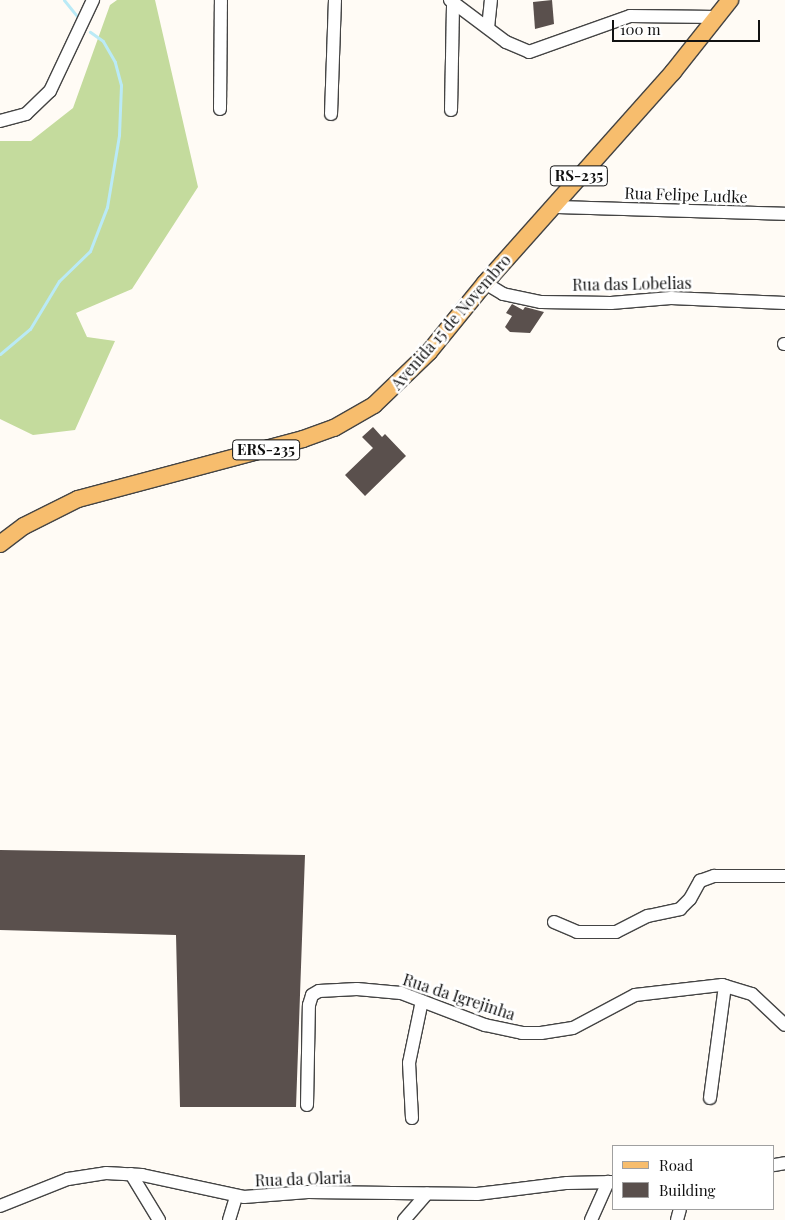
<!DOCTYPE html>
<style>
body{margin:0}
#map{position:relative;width:785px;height:1220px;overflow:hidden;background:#fffbf5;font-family:"Playfair Display",serif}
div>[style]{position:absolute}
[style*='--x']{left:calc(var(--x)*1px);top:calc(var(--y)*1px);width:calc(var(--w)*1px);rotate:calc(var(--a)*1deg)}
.forest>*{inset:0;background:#c4db9d}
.stream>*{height:3px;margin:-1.5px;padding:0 1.5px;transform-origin:1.5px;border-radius:1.5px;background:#baeaf6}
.building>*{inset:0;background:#5a504d}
.roads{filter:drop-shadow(1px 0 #444) drop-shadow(-1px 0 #444) drop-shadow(0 1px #444) drop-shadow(0 -1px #444)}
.minor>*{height:12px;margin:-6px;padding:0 6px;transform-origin:6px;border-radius:6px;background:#fff}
.major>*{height:16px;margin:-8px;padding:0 8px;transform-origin:8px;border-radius:8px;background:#f7bd6d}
span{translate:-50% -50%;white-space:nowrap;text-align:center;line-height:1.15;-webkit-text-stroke:5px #fff;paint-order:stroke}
.shield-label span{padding:1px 4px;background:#fff;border:1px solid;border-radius:4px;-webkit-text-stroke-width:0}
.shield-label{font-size:15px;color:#111;font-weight:700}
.street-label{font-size:16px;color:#111}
.legend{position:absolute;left:612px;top:1145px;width:162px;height:65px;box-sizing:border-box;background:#fff;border:1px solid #a0a0a0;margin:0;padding:6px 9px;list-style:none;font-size:15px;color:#111}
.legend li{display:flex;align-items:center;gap:10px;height:25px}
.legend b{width:25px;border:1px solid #a0a0a0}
.scale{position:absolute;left:612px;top:20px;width:148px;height:22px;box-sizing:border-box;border:2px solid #111;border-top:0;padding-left:6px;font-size:15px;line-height:18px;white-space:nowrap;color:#111;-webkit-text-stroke:4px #fff;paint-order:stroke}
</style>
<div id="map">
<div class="forest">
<i style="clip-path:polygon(117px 0,155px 0,198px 187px,132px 289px,76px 313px,87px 337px,115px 341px,75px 430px,33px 435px,0 419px,0 141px,31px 141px,73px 108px,110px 5px)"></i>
</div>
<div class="stream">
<i style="--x:64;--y:0;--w:21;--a:51"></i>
<i style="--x:0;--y:354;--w:39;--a:-40"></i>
<i style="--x:30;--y:329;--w:56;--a:-58.9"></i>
<i style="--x:59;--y:281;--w:43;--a:-44.1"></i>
<i style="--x:90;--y:251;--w:47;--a:-68.9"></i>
<i style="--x:107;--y:207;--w:73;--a:-80.5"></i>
<i style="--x:119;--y:135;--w:50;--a:-87.7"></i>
<i style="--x:121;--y:85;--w:24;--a:-105"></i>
<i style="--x:115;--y:62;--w:24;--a:-120"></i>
<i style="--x:103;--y:41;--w:16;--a:-145"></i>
</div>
<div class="building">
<i style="clip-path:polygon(552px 0,554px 24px,535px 29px,533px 2px)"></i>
<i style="clip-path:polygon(512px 304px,523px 310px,525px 307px,544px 312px,530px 333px,510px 332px,505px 327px,512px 316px,506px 313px)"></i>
<i style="clip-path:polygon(373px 427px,382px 437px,385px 434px,406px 456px,365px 496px,345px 475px,373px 448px,362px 437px)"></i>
<i style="clip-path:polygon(0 850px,305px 855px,296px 1107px,180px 1107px,176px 935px,0 930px)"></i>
</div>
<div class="roads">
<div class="minor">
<i style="--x:450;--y:0;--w:70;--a:36.9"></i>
<i style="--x:506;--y:42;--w:25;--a:23"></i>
<i style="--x:529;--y:52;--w:107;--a:-19.6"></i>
<i style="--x:630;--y:16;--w:87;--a:0.7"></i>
<i style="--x:488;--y:28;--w:28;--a:-84"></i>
<i style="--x:220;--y:109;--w:109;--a:-89.5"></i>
<i style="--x:451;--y:110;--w:107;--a:-88.9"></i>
<i style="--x:331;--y:114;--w:114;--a:-88"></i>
<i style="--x:0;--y:121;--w:27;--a:-15"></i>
<i style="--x:26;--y:114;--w:33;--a:-44"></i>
<i style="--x:50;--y:91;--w:101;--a:-64.7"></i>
<i style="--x:555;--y:207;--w:230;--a:1.7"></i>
<i style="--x:485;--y:283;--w:21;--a:31"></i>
<i style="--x:503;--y:294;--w:39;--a:12"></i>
<i style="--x:541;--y:302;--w:70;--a:0.8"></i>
<i style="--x:611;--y:303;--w:60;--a:-4.8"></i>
<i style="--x:671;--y:298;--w:114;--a:2.5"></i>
<i style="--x:784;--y:344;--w:1;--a:0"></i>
<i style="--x:554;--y:922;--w:25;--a:23"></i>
<i style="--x:577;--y:932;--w:39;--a:0"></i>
<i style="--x:616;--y:932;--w:36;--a:-27"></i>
<i style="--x:648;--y:916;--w:33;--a:-12"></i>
<i style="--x:680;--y:909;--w:14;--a:-45"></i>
<i style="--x:690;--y:899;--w:21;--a:-61"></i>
<i style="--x:700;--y:881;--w:15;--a:-20"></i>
<i style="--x:714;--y:876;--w:71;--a:0"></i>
<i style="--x:710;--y:1098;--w:113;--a:-82.4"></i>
<i style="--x:307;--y:1105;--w:100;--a:-88.9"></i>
<i style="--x:309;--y:1005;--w:10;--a:-73"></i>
<i style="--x:312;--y:995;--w:8;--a:-30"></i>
<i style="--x:319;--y:991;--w:38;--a:-3"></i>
<i style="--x:357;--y:989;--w:44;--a:5.2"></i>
<i style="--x:401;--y:993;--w:90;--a:20.9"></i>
<i style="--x:485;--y:1025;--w:38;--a:12"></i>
<i style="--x:522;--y:1033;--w:19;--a:0"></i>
<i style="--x:541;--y:1033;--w:32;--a:-9"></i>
<i style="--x:573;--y:1028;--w:70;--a:-28"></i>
<i style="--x:635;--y:995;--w:88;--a:-6.6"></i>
<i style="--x:722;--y:985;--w:31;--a:17"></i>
<i style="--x:752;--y:994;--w:45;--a:43.2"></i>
<i style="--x:412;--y:1118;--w:55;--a:-93.1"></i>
<i style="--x:409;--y:1063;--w:63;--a:-78.2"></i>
<i style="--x:774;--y:1165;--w:11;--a:-10"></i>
<i style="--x:131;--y:1174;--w:54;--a:58.7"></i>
<i style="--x:0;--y:1206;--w:73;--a:-21.7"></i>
<i style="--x:68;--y:1179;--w:38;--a:-9"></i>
<i style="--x:106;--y:1173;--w:36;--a:3"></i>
<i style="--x:142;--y:1175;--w:104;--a:12.2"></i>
<i style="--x:244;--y:1197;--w:64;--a:-4.5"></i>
<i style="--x:308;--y:1192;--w:169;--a:0.7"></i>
<i style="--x:477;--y:1194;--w:91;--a:-7"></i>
<i style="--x:567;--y:1183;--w:47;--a:-1.2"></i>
<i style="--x:229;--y:1220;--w:24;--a:-73"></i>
<i style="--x:404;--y:1220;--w:35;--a:-49"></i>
<i style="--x:591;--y:1220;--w:42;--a:-65.9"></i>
<i style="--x:677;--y:1220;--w:11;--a:-75"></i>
</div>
<div class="major">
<i style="--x:0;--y:544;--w:30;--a:-37"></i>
<i style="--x:24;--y:526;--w:60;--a:-26.6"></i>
<i style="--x:78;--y:499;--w:233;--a:-14.9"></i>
<i style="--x:303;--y:439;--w:33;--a:-20"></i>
<i style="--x:334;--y:428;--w:46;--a:-29.9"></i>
<i style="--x:374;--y:405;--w:76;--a:-43.9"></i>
<i style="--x:429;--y:352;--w:89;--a:-50.9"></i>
<i style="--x:485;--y:283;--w:283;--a:-48.3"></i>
<i style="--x:673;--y:72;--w:92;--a:-51.6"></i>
</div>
</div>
<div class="shield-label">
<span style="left:579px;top:176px">RS-235</span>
<span style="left:266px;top:450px">ERS-235</span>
</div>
<div class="street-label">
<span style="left:686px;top:195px;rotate:2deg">Rua Felipe Ludke</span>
<span style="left:632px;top:284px;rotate:-1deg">Rua das Lobelias</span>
<span style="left:451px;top:322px;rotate:-49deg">Avenida 15 de Novembro</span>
<span style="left:459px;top:997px;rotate:18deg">Rua da Igrejinha</span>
<span style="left:303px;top:1179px;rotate:-2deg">Rua da Olaria</span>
</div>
<ul class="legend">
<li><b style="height:6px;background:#f7bd6d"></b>Road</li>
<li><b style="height:14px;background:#5a504d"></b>Building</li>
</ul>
<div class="scale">100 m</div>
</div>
